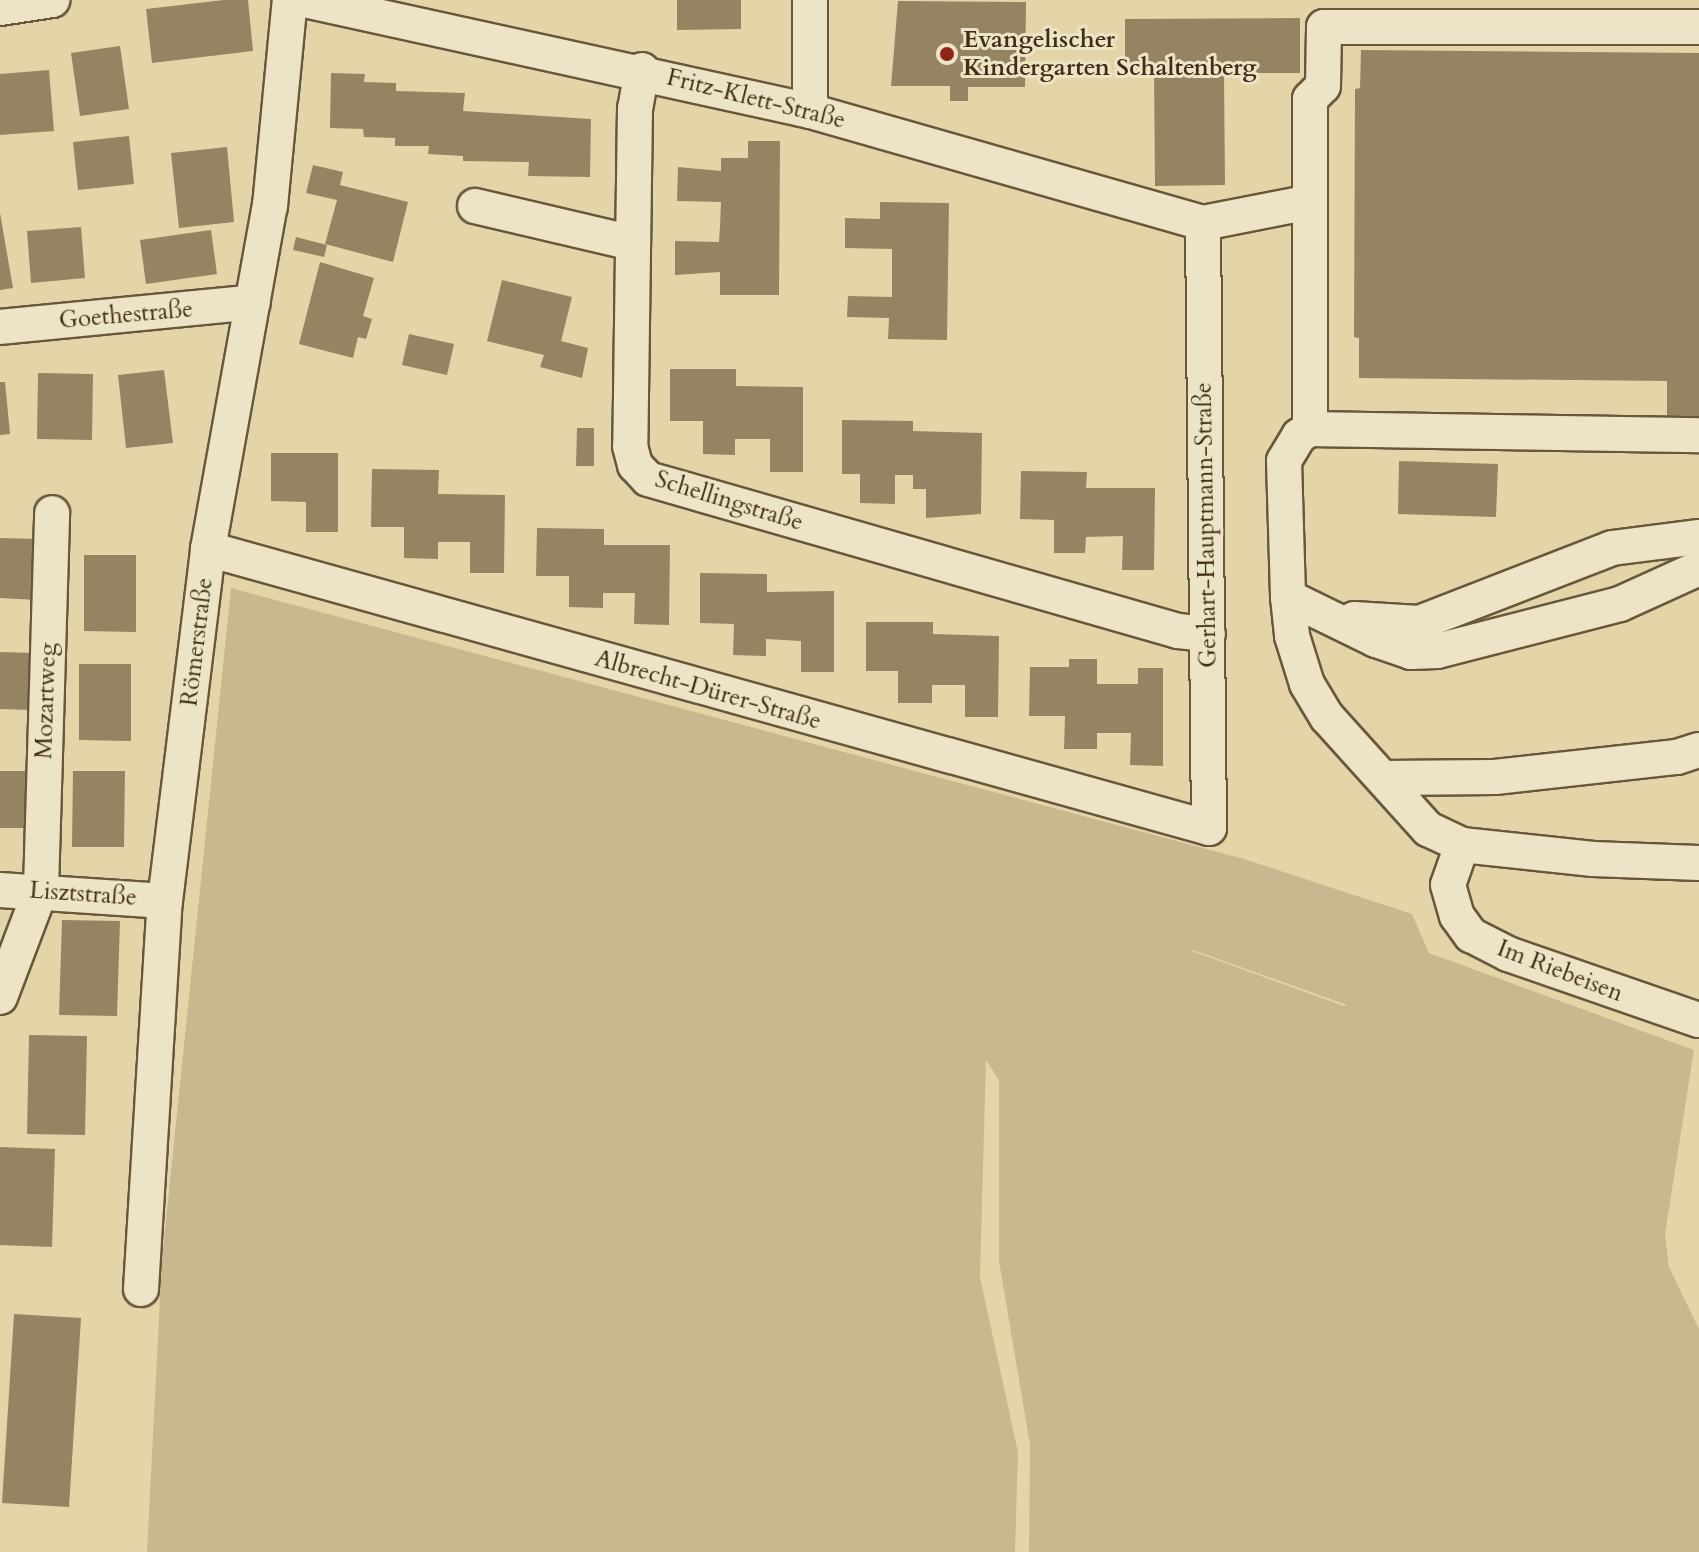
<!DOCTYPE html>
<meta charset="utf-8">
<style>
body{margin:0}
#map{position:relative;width:1699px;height:1552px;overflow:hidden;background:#e4d5a9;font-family:Cardo,serif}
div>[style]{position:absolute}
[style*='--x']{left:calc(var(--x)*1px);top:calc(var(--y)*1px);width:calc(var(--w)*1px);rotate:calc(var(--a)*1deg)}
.green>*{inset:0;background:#c8b890}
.building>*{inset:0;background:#958462}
.roads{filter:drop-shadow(2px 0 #69573b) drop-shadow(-2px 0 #69573b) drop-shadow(0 2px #69573b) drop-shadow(0 -2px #69573b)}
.minor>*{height:34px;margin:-17px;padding:0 17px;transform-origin:17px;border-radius:17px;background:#ede4c7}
.dots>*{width:22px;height:22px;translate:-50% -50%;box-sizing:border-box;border:4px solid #ede4c7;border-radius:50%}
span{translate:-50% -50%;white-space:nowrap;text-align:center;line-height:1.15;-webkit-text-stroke:6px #ede4c7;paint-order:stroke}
.poi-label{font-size:24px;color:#402d16;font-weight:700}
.left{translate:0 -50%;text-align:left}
.street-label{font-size:24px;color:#402d16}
</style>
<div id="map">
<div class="green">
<i style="clip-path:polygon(evenodd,231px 588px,1244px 859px,1412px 914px,1429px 953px,1694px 1050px,1665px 1234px,1669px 1267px,1699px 1329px,1699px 1552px,1029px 1552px,1030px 1445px,999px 1261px,999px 1080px,986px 1060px,980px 1277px,1018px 1452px,1015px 1552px,147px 1552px,162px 1259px,231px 588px,1192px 951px,1193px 950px,1347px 1005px,1344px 1006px,1192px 951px)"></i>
</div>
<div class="building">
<i style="clip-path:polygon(224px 0,248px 0,253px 51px,152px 63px,146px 9px)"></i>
<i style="clip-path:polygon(677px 0,741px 0,741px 29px,677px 30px)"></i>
<i style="clip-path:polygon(898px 1px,1026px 2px,1025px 87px,968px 87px,968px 101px,950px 101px,950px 86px,891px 86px)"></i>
<i style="clip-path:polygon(1300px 18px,1300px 73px,1224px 73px,1225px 185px,1155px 186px,1154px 71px,1125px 72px,1125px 19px)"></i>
<i style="clip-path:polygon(120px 46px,129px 109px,80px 116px,71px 53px)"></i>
<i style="clip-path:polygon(1361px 50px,1699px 53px,1699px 427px,1667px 427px,1667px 381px,1359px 378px,1359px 338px,1354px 337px,1355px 89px,1360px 88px)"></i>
<i style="clip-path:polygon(49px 70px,54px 131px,0 135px,0 74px)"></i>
<i style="clip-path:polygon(331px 73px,365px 74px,364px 82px,396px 83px,396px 91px,465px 93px,463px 111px,591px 119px,590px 177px,528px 176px,529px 162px,463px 161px,463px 156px,428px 154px,429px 146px,395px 146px,395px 138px,364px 137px,363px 129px,330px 128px)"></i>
<i style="clip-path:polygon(129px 136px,134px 184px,78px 190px,73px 142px)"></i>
<i style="clip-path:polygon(748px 141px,780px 141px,779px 295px,720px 295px,720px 272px,675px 275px,675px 241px,719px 242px,720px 226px,721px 202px,677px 201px,678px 167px,721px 171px,721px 158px,748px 158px)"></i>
<i style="clip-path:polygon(227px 147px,234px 222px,179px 228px,171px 153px)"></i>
<i style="clip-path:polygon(313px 165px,343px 172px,340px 185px,408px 202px,393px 262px,325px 244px,337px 200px,306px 193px)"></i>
<i style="clip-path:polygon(880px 202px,949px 203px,947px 340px,888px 339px,889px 318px,847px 317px,848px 296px,892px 297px,892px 249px,845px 248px,845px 218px,880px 219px)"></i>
<i style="clip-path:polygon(0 213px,13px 288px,0 290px)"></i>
<i style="clip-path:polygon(81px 227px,85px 278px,31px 283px,27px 231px)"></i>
<i style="clip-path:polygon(211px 230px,217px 274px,146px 284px,140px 240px)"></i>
<i style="clip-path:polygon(296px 237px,327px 245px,324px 257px,293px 250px)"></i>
<i style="clip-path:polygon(320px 262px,374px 278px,363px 316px,372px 319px,366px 339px,358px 337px,353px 358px,299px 344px)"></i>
<i style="clip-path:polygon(502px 280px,572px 297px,561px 341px,588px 348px,582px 378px,540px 367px,544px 355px,487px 341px)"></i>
<i style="clip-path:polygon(409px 334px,454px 344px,447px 375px,402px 365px)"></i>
<i style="clip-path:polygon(670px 369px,736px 369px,736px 386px,803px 387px,803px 472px,770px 472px,770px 439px,735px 439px,735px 455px,703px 454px,703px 421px,670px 421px)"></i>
<i style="clip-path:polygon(164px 370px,173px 443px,126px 448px,118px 375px)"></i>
<i style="clip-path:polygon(38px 373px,93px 374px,92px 440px,37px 439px)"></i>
<i style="clip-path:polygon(0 382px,5px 382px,10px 434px,0 435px)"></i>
<i style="clip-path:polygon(842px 420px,913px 421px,913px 431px,982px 433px,981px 514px,926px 518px,926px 489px,913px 489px,913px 475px,895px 475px,895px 504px,860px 503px,860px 474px,842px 474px)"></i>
<i style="clip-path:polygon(577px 428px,594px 428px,594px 466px,576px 466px)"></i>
<i style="clip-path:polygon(271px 453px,338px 453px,338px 532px,306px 532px,306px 502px,271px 501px)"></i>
<i style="clip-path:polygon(1399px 461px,1498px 464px,1496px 517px,1398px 514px)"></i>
<i style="clip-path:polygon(372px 469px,439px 470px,438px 494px,505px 495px,504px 573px,470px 573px,470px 542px,438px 542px,438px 559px,404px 558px,404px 527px,371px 527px)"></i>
<i style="clip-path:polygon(1021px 471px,1087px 472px,1086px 488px,1155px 488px,1154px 570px,1122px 570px,1123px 536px,1086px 537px,1085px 553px,1054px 553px,1054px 520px,1020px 519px)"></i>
<i style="clip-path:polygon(537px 528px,604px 529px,604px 545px,670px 545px,669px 625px,634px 624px,635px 593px,603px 593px,603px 608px,569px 607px,569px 576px,536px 576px)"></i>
<i style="clip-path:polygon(0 538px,40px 539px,37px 600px,0 598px)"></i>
<i style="clip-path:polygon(84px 555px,136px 555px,136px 632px,84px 631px)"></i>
<i style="clip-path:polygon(700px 573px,767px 574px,767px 592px,834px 591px,834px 672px,801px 672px,801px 641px,766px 639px,766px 656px,733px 655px,734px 624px,700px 623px)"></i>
<i style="clip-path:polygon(866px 622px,933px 622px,933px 634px,999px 636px,998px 717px,965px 717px,965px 685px,932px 685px,932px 703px,898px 703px,898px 671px,866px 671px)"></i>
<i style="clip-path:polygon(0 652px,33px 653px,31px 710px,0 709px)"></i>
<i style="clip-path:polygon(1069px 659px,1097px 659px,1097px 684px,1138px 684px,1138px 668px,1163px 668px,1163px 766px,1130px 765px,1131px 733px,1097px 733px,1097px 749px,1064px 749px,1065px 716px,1029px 716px,1030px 667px,1069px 667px)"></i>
<i style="clip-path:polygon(79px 664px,131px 664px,131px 741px,79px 740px)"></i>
<i style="clip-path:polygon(0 771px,26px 771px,24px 828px,0 828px)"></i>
<i style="clip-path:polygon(73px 771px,125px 771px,124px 847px,72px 847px)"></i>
<i style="clip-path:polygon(62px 920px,120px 921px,117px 1016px,59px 1015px)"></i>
<i style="clip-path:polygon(29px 1035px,87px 1036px,85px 1135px,27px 1134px)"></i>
<i style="clip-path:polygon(0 1147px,55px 1149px,52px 1247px,0 1245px)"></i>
<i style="clip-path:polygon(14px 1314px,81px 1318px,69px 1507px,2px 1503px)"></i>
</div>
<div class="roads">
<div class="minor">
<i style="--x:304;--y:0;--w:518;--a:12.37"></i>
<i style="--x:810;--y:111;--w:409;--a:15.9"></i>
<i style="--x:1203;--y:223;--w:109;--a:-11.1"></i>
<i style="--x:1310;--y:202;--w:227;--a:90"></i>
<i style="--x:1310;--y:429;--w:13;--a:148"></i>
<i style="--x:1299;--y:436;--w:29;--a:121"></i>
<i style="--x:1284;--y:461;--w:136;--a:88.3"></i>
<i style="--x:1288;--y:597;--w:39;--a:84"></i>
<i style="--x:1292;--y:636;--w:50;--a:72.6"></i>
<i style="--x:1307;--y:684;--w:39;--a:59"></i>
<i style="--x:1327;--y:717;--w:151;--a:48"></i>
<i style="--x:1428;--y:829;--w:38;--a:25"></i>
<i style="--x:1462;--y:845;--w:132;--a:6.1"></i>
<i style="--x:1593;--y:859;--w:106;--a:2.2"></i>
<i style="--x:0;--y:8;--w:53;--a:-8.7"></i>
<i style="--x:642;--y:70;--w:39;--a:100"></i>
<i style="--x:635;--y:108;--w:338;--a:90.8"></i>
<i style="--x:630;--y:446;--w:20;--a:75"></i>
<i style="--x:635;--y:465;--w:19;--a:47"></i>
<i style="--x:648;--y:479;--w:551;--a:16"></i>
<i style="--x:1178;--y:631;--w:30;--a:6"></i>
<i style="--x:810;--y:111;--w:111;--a:-90"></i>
<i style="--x:1310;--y:202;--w:103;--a:-90"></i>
<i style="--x:1310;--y:99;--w:18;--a:-45"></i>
<i style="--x:1323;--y:86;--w:59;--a:-89"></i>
<i style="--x:1324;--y:27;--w:375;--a:0"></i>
<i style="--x:475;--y:206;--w:162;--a:13.2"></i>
<i style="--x:0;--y:327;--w:254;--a:-5.6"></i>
<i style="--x:1310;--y:429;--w:389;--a:0.9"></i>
<i style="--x:208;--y:549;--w:1039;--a:15.57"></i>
<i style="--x:1209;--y:828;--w:605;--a:-90.57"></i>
<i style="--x:1288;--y:597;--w:98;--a:26"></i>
<i style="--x:1376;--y:640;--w:37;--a:19"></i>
<i style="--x:1411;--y:652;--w:26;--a:-2"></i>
<i style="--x:1437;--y:651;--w:189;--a:-14.4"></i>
<i style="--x:1620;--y:604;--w:87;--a:-24.5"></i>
<i style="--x:1354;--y:619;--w:65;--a:3.5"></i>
<i style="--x:1419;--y:623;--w:207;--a:-21.2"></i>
<i style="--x:1612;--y:548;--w:88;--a:-7.2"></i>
<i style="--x:1384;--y:778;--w:111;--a:-0.5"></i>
<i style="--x:1495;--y:777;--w:183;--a:-6.3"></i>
<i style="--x:1677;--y:757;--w:23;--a:-18"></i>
<i style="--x:1462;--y:845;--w:42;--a:109.3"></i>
<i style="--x:1448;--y:885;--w:32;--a:74"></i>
<i style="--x:1457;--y:916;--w:24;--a:54"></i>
<i style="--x:1471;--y:935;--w:42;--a:27.2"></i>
<i style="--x:1508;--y:954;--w:202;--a:19.1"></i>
<i style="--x:0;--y:890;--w:165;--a:3.8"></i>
<i style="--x:0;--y:997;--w:116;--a:-69.2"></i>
<i style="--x:41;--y:889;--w:376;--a:-88.3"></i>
<i style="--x:141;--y:1289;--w:389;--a:-86.5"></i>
<i style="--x:165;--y:901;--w:355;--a:-83"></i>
<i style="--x:208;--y:549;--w:349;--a:-79.8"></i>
<i style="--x:270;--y:206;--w:207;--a:-84.5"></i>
</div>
</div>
<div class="dots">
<i style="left:947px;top:54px;background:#8f2418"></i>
</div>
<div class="poi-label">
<span class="left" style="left:963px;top:54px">Evangelischer<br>Kindergarten Schaltenberg</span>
</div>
<div class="street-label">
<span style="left:756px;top:99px;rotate:14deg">Fritz-Klett-Straße</span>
<span style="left:126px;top:315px;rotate:-5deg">Goethestraße</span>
<span style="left:729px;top:501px;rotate:17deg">Schellingstraße</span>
<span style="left:1206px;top:525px;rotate:-91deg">Gerhart-Hauptmann-Straße</span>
<span style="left:197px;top:642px;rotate:-83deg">Römerstraße</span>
<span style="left:708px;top:690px;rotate:16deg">Albrecht-Dürer-Straße</span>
<span style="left:46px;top:701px;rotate:-88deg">Mozartweg</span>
<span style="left:83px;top:894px;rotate:4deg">Lisztstraße</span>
<span style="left:1560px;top:971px;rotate:21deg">Im Riebeisen</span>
</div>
</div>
